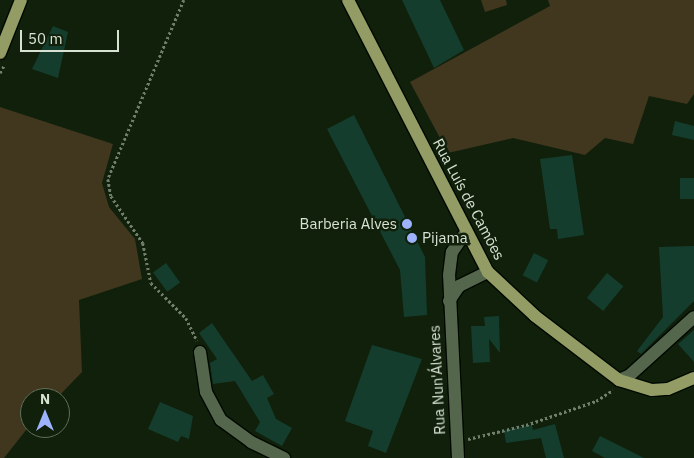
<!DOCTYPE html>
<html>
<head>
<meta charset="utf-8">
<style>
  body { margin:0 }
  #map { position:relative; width:694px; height:458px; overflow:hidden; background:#10200a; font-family:"IBM Plex Sans",sans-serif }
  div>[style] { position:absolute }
  .green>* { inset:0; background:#41361e }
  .building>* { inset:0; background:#153d2d; transform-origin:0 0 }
  .path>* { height:2.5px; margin-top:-1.25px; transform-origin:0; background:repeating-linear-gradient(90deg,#717e6c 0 2.5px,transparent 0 5px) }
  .roads { filter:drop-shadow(1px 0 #010900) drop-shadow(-1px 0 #010900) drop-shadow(0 1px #010900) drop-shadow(0 -1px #010900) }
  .street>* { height:12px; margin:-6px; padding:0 6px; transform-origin:6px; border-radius:6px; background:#54674d }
  .primary>* { height:12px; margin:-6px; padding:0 6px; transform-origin:6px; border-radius:6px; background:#929c64 }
  .dots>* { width:14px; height:14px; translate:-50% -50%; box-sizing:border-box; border:2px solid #10200a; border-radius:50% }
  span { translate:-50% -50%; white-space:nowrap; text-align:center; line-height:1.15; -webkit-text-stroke:5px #10200a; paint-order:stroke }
  .street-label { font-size:15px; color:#d7e2d3 }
  .poi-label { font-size:15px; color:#d7e2d3 }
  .right { translate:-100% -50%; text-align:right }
  .left { translate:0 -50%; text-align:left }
  .north { position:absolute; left:20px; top:388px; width:50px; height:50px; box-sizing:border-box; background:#10200a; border:1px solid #606e5a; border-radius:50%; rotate:0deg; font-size:14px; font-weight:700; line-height:20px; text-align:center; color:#d7e2d3 }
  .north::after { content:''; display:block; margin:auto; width:18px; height:22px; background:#9db4fd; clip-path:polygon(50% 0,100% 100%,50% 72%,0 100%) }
  .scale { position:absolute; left:20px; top:30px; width:99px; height:22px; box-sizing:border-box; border:2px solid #d7e2d3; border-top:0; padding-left:6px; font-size:15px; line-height:18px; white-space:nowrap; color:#d7e2d3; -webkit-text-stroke:4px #10200a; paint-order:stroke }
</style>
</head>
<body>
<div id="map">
  <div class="green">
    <i style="clip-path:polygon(481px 0,506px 0,507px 5px,485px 12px)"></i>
    <i style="clip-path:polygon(548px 0,694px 0,694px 94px,687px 104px,649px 96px,633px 144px,605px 138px,585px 155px,513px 138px,448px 153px,410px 82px,550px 6px)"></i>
    <i style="clip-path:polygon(0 107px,113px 144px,102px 183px,109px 207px,135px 239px,142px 279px,79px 300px,82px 372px,57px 398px,30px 398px,30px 425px,4px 458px,0 458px)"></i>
  </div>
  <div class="building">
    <i style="clip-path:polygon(402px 0,440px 0,464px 50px,434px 68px)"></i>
    <i style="clip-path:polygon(53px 26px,68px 32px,58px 78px,32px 69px)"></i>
    <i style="clip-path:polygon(354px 115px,425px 257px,427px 315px,404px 317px,400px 270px,327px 129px)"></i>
    <i style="clip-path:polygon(675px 121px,694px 126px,694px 140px,672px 135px)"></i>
    <i style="clip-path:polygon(572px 155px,584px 235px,558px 239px,557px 229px,550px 229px,540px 159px)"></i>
    <i style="left:694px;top:178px;width:21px;height:14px;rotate:90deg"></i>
    <i style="clip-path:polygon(694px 246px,694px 301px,641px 354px,637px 351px,663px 317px,659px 247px)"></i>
    <i style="left:534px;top:253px;width:16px;height:25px;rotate:27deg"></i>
    <i style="left:166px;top:263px;width:24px;height:16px;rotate:54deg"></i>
    <i style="left:607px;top:273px;width:21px;height:32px;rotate:39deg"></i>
    <i style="clip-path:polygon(499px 316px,500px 353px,489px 339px,490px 362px,473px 363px,471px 326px,485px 326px,484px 317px)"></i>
    <i style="clip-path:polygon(212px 323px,252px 381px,263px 375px,274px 394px,267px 398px,276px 419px,292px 428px,282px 446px,255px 431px,260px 422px,235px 381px,213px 384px,210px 363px,217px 359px,199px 333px)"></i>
    <i style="clip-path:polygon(694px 330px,694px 362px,678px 344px)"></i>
    <i style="clip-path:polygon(372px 345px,422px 359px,386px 453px,368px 446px,373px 431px,345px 421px)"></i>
    <i style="clip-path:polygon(160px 402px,193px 416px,189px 439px,181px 436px,178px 442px,148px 429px)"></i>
    <i style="clip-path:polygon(555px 424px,564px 458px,546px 458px,541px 438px,506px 443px,504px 430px,532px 425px,533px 430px)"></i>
    <i style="clip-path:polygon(600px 436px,644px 458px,605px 458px,592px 451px)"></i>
  </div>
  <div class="path">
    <i style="left:184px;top:0;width:194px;rotate:113deg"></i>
    <i style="left:108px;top:179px;width:17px;rotate:80deg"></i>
    <i style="left:111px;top:196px;width:57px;rotate:55.8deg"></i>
    <i style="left:143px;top:243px;width:41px;rotate:78.7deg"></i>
    <i style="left:151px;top:283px;width:49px;rotate:45deg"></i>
    <i style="left:186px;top:318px;width:25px;rotate:64deg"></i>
    <i style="left:0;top:73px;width:9px;rotate:-63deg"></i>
    <i style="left:468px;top:439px;width:60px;rotate:-13.6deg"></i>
    <i style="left:526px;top:425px;width:74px;rotate:-18.9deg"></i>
    <i style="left:596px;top:401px;width:20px;rotate:-33deg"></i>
  </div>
  <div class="roads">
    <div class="street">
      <i style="left:449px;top:301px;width:18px;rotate:-56deg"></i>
      <i style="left:459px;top:286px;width:32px;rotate:-26deg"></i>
      <i style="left:200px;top:352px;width:40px;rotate:81.5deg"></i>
      <i style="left:206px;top:392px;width:32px;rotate:62deg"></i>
      <i style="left:221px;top:420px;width:37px;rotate:36deg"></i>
      <i style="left:251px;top:442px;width:37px;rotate:26deg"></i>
      <i style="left:619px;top:380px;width:12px;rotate:-24deg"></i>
      <i style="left:630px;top:375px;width:86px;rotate:-42.2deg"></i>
      <i style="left:458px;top:458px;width:183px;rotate:-92.8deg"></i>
      <i style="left:449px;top:275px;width:23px;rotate:-83deg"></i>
      <i style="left:452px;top:252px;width:24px;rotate:-55deg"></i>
    </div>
    <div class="primary">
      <i style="left:348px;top:0;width:306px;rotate:62.8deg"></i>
      <i style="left:488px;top:272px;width:64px;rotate:43.1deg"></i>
      <i style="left:535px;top:316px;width:106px;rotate:37.3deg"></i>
      <i style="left:619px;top:380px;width:34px;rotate:17deg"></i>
      <i style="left:652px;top:390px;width:16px;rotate:-4deg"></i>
      <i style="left:668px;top:389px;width:28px;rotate:-23deg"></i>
      <i style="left:0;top:53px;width:57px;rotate:-68.4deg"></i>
    </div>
  </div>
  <div class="dots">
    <i style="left:407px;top:224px;background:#9db4fd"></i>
    <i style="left:412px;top:238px;background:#9db4fd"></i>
  </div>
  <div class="street-label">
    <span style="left:469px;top:199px;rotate:62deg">Rua Luís de Camões</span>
    <span style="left:437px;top:380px;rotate:-93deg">Rua Nun'Álvares</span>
  </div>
  <div class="poi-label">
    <span class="right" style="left:397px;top:224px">Barberia Alves</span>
    <span class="left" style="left:422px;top:238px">Pijama</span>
  </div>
  <div class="north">N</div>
  <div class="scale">50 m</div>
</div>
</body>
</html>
